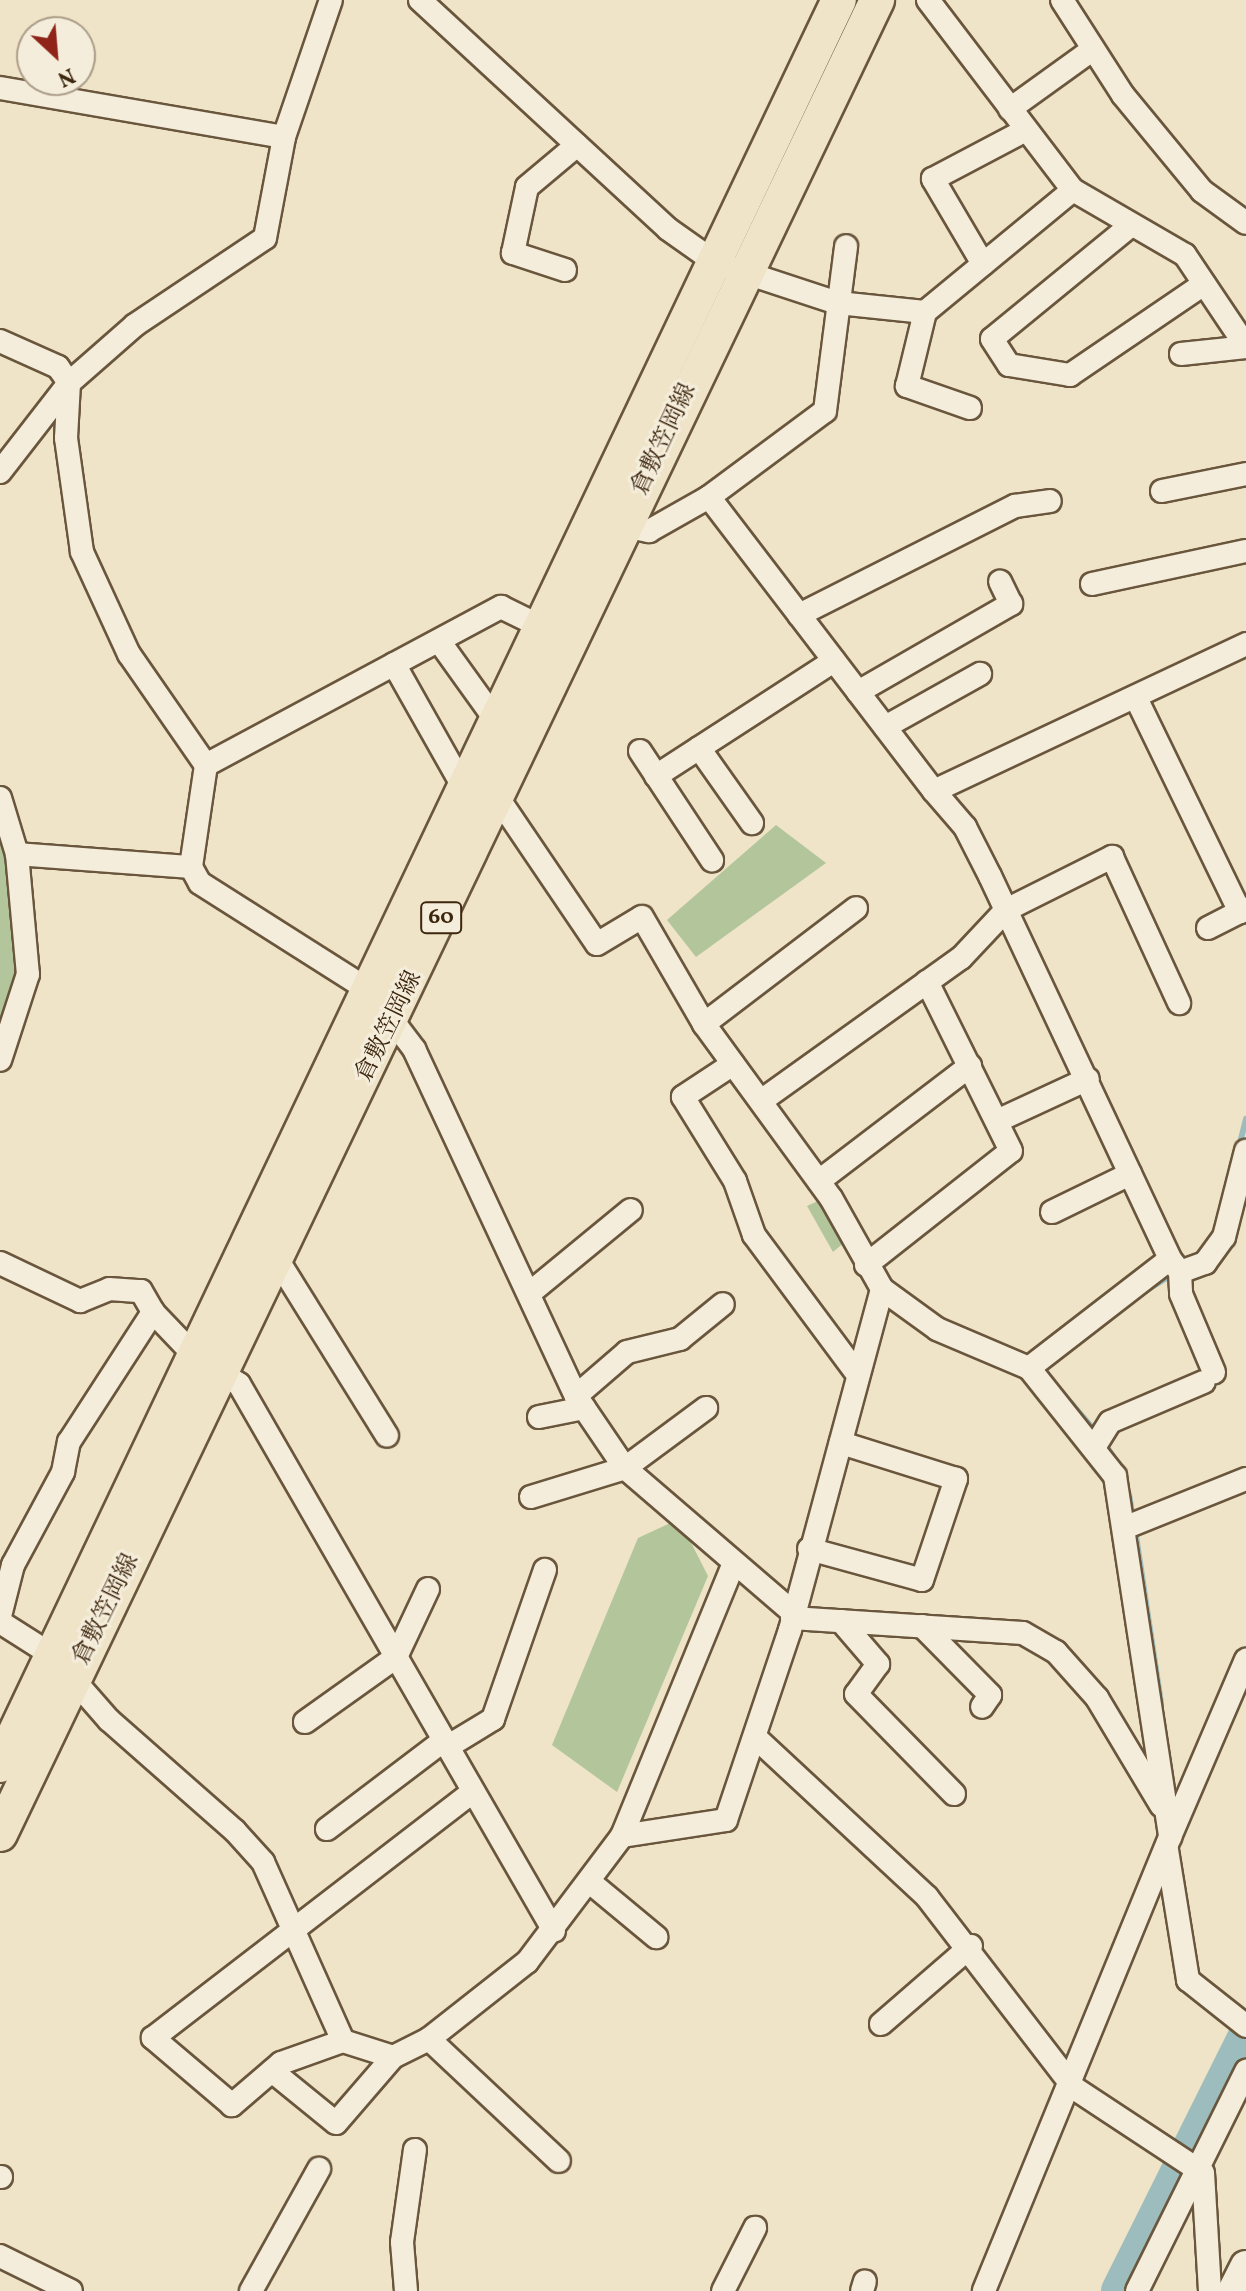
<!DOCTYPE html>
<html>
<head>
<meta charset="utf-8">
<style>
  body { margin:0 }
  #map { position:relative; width:1246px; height:2291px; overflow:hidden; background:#efe4c7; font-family:Vollkorn,"Noto Serif JP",serif }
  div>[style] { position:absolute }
  .green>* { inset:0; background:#b2c59b }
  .stream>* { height:6px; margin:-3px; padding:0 3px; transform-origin:3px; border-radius:3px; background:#9dbcbd }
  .river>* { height:38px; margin:-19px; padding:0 19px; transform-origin:19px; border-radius:19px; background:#9dbcbd }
  .roads { filter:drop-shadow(2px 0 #69563c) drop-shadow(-2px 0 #69563c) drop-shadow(0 2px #69563c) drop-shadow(0 -2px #69563c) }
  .street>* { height:22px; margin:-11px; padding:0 11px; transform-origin:11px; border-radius:11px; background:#f5eddb }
  .secondary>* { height:30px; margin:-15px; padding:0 15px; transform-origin:15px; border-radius:15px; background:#f5eddb }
  .primary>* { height:34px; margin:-17px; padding:0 17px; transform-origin:17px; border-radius:17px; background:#efe4c7 }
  span { translate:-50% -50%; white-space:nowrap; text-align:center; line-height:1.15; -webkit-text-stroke:6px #f5eddb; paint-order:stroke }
  .shield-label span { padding:2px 6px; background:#f5eddb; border:2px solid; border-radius:6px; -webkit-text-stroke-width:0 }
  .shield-label { font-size:22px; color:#3c260e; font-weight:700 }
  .street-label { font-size:24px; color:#3c260e }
  .north { position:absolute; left:16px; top:16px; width:80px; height:80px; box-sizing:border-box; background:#f5eddb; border:2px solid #ab9d89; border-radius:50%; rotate:154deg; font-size:22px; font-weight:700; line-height:32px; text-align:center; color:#3c260e }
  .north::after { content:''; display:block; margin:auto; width:28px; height:36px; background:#8f2418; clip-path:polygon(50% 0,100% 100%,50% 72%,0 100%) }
</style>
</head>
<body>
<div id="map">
  <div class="green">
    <i style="clip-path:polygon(0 824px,20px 958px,0 1025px)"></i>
    <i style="clip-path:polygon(776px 825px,826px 863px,696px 957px,667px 920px)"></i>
    <i style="clip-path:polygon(820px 1200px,846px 1241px,833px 1252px,807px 1206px)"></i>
    <i style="clip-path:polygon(679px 1519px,708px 1576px,617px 1792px,552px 1745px,638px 1538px)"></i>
  </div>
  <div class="stream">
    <i style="left:68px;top:369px;width:99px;rotate:-39.3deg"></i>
    <i style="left:1239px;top:1147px;width:29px;rotate:-76deg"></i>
    <i style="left:1147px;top:1290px;width:22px;rotate:-32deg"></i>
    <i style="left:1059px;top:1389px;width:57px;rotate:49.3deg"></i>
    <i style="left:1103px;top:1441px;width:40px;rotate:57.1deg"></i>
    <i style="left:1129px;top:1494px;width:24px;rotate:81deg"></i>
    <i style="left:1135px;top:1529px;width:177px;rotate:81.5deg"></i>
  </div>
  <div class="river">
    <i style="left:1120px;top:2291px;width:283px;rotate:-63.5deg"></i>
  </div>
  <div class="roads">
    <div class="street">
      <i style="left:420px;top:0;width:338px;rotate:42.7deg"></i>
      <i style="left:668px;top:229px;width:59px;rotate:35.3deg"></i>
      <i style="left:716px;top:263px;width:128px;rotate:18.2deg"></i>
      <i style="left:838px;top:303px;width:87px;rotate:5.9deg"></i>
      <i style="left:928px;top:0;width:239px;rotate:52.7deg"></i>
      <i style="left:1073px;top:190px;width:129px;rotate:30.1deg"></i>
      <i style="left:1185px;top:255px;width:110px;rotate:56.2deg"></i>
      <i style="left:1062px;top:0;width:113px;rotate:57.3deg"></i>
      <i style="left:1123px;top:95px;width:124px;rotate:50.5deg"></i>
      <i style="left:1202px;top:191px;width:54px;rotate:36deg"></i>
      <i style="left:0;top:88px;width:288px;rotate:9.8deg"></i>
      <i style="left:1010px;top:109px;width:97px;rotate:-35.8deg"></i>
      <i style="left:1130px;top:226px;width:178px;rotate:140.7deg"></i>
      <i style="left:992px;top:339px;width:31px;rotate:57deg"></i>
      <i style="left:1009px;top:365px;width:62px;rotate:9.3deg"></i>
      <i style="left:1070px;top:375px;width:162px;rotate:-34.2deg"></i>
      <i style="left:983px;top:264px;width:99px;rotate:-120.5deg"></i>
      <i style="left:933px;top:179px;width:105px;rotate:-27.8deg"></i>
      <i style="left:565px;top:270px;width:55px;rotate:-161.9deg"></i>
      <i style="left:513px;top:253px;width:67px;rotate:-78deg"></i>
      <i style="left:527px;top:187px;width:65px;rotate:-40deg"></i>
      <i style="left:0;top:341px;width:64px;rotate:24.1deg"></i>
      <i style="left:58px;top:367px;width:19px;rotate:55deg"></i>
      <i style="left:69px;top:383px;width:55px;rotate:93.1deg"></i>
      <i style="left:66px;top:438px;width:115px;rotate:82deg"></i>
      <i style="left:82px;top:552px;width:112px;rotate:65.3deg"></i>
      <i style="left:129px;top:654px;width:135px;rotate:55.3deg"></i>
      <i style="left:206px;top:765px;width:103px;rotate:98.4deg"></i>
      <i style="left:191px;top:867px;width:18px;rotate:61deg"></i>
      <i style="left:200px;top:883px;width:201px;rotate:32.4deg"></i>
      <i style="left:370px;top:991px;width:73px;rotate:52.8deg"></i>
      <i style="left:414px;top:1049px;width:383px;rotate:65deg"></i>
      <i style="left:576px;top:1396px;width:87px;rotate:55.8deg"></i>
      <i style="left:625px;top:1468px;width:218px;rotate:40.7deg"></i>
      <i style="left:1181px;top:354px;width:65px;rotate:-6.1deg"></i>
      <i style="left:970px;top:408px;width:67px;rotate:-160.8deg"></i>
      <i style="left:907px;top:386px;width:76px;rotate:-76.3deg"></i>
      <i style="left:925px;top:312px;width:192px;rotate:-39.5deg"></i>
      <i style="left:0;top:472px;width:113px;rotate:-52.2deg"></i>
      <i style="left:69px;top:383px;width:88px;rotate:-41.3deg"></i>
      <i style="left:135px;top:325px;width:156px;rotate:-33.8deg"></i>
      <i style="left:265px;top:238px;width:103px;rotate:-79.3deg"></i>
      <i style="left:284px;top:137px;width:145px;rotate:-71.1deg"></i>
      <i style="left:1162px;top:491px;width:86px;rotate:-11.4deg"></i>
      <i style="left:709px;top:497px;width:370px;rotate:52.6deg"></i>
      <i style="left:934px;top:791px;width:345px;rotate:-25.2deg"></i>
      <i style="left:615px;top:524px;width:35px;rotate:12deg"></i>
      <i style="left:649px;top:531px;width:69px;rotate:-29.5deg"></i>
      <i style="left:709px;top:497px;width:144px;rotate:-36.6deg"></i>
      <i style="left:825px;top:411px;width:166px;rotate:-82.7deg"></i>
      <i style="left:1092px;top:584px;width:157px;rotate:-12.1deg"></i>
      <i style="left:799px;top:615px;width:242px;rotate:-26.8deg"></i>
      <i style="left:1015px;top:506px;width:35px;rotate:-8deg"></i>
      <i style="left:439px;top:641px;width:96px;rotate:54.3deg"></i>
      <i style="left:394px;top:664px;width:142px;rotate:60.6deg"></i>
      <i style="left:858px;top:692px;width:177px;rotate:-29.9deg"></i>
      <i style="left:1011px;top:604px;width:25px;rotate:-116deg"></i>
      <i style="left:1137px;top:700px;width:236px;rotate:64.1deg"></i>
      <i style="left:1240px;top:912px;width:7px;rotate:-27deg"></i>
      <i style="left:885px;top:727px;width:109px;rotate:-29.2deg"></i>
      <i style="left:699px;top:748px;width:92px;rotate:54.8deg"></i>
      <i style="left:640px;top:751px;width:131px;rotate:56.6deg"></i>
      <i style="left:206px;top:765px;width:335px;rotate:-28.2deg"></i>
      <i style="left:501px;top:607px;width:57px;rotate:26.1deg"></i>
      <i style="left:656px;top:776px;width:212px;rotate:-32.9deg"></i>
      <i style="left:934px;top:791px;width:48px;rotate:49.3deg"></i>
      <i style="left:965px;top:827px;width:55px;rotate:63deg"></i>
      <i style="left:990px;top:876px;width:423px;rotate:64.8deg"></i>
      <i style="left:0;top:798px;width:59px;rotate:73.1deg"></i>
      <i style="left:17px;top:854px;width:121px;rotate:84.8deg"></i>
      <i style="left:28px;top:974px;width:90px;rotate:108deg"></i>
      <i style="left:498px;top:798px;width:176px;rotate:55.9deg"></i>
      <i style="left:597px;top:944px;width:52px;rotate:-31deg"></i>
      <i style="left:642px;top:917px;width:124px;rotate:59.9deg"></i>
      <i style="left:704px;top:1024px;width:215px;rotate:53.9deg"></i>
      <i style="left:831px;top:1198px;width:104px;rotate:60.7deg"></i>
      <i style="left:17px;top:854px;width:174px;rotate:4.3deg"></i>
      <i style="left:1208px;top:928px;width:36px;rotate:-27deg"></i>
      <i style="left:704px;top:1024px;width:191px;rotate:-37.3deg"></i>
      <i style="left:733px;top:1064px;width:60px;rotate:146.6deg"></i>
      <i style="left:683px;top:1097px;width:99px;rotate:58.2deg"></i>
      <i style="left:735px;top:1181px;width:57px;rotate:70.6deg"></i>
      <i style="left:754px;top:1235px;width:169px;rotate:53.4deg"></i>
      <i style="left:761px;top:1101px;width:246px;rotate:-35.6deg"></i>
      <i style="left:961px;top:958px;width:66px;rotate:-46.8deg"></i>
      <i style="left:1006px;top:910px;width:119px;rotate:-26.6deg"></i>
      <i style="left:1112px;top:857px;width:161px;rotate:65.3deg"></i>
      <i style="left:997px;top:1121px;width:100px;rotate:-24.8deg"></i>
      <i style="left:819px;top:1181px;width:190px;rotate:-37.3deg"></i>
      <i style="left:1052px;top:1212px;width:87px;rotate:-26deg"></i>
      <i style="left:277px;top:1259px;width:208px;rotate:58.1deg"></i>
      <i style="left:0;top:1263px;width:89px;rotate:25.4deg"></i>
      <i style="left:80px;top:1301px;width:31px;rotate:-22deg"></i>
      <i style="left:109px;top:1289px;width:32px;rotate:4deg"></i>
      <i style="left:141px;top:1291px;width:24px;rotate:60deg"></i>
      <i style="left:866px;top:1265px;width:184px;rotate:-38.2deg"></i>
      <i style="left:1011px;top:1151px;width:189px;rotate:-116.4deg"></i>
      <i style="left:1180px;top:1272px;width:22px;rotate:87deg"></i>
      <i style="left:1181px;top:1294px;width:85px;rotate:67.1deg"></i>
      <i style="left:531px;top:1292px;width:129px;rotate:-39.4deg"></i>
      <i style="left:1029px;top:1368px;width:178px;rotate:-37.7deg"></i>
      <i style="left:1170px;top:1259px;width:16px;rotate:52deg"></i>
      <i style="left:1180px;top:1272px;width:27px;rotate:-20deg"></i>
      <i style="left:1205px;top:1263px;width:32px;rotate:-54deg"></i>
      <i style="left:1224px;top:1237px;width:89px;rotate:-75.7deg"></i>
      <i style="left:576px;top:1396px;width:67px;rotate:-40.8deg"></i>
      <i style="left:627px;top:1352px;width:55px;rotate:-13.8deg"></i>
      <i style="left:680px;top:1339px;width:55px;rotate:-39.1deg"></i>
      <i style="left:539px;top:1417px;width:46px;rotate:-11.3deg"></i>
      <i style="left:1095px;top:1446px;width:28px;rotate:-58deg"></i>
      <i style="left:1110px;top:1422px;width:102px;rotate:-23.1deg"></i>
      <i style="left:531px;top:1497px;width:98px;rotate:-17.1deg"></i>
      <i style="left:625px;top:1468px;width:101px;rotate:-36.5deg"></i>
      <i style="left:1124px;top:1528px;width:131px;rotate:-21.9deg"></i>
      <i style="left:809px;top:1549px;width:117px;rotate:15.3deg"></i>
      <i style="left:922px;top:1580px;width:107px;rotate:-71.4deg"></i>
      <i style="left:956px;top:1479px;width:121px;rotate:-162.6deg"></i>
      <i style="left:0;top:1616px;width:53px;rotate:-75.7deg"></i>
      <i style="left:13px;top:1565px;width:106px;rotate:-61.7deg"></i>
      <i style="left:63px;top:1472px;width:31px;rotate:-79deg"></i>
      <i style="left:69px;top:1442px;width:155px;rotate:-57.1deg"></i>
      <i style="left:153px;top:1312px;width:61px;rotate:46.3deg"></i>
      <i style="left:195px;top:1356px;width:52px;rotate:32.5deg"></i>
      <i style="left:239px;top:1384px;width:631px;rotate:60.06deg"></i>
      <i style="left:792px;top:1618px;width:231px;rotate:3.7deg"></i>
      <i style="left:1023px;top:1633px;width:38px;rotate:30deg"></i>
      <i style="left:1056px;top:1652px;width:62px;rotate:48.3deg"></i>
      <i style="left:1097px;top:1698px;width:125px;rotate:59.1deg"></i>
      <i style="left:841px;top:1621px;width:57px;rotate:49.3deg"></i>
      <i style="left:878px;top:1664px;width:37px;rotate:126deg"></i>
      <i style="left:856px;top:1694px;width:140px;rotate:45.6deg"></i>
      <i style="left:0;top:1622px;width:62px;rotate:32.4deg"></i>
      <i style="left:52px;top:1655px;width:86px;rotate:48.8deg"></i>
      <i style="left:109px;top:1720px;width:168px;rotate:41.4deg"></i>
      <i style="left:235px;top:1831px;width:42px;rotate:47.9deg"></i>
      <i style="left:263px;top:1862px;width:196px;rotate:65.9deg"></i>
      <i style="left:343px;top:2041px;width:52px;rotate:17.7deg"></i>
      <i style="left:393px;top:2057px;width:40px;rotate:-26.6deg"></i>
      <i style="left:429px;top:2039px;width:125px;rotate:-38.2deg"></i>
      <i style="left:527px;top:1962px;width:158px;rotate:-53deg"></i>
      <i style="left:622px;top:1836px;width:105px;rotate:-8.7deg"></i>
      <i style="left:726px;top:1820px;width:200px;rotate:-71.4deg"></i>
      <i style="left:790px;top:1630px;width:353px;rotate:-74.9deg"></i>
      <i style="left:882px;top:1289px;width:68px;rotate:36deg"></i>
      <i style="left:937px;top:1329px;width:100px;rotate:23deg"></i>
      <i style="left:1029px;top:1368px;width:138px;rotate:51.5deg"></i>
      <i style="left:1115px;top:1476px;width:365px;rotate:81.3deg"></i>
      <i style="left:1170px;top:1837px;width:491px;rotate:112.3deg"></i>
      <i style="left:922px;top:1626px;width:97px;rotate:45.4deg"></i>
      <i style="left:990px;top:1695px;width:14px;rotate:124deg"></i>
      <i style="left:305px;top:1722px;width:112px;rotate:-35.5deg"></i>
      <i style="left:396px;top:1657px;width:75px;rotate:-64.8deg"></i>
      <i style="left:755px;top:1737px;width:235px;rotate:42.9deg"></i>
      <i style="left:927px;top:1897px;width:241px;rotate:52.4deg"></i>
      <i style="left:1074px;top:2088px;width:154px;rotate:33.4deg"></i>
      <i style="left:1203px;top:2173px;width:118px;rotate:86.6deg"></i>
      <i style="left:447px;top:1747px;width:54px;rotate:-31.3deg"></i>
      <i style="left:493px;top:1719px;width:158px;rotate:-70.8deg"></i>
      <i style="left:327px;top:1829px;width:146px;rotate:-37.2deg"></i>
      <i style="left:622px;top:1836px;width:292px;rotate:-67.7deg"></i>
      <i style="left:1170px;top:1837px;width:193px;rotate:-66.8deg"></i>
      <i style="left:1167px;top:1850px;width:132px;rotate:80.8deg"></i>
      <i style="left:1188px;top:1980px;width:74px;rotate:38.4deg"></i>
      <i style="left:591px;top:1883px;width:85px;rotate:39.7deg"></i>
      <i style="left:881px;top:2024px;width:119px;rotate:-40.9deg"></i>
      <i style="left:429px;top:2039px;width:178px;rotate:43.2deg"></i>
      <i style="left:343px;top:2041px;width:66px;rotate:160.5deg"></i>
      <i style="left:281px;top:2063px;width:65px;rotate:139.4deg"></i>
      <i style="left:232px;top:2105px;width:104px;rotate:-139.7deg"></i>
      <i style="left:153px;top:2038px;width:403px;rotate:-37.6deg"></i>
      <i style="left:272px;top:2071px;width:82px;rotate:39.1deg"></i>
      <i style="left:336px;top:2123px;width:87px;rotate:-49.2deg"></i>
      <i style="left:0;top:2177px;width:1px"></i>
      <i style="left:0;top:2256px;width:79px;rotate:26.2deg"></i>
      <i style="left:251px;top:2291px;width:140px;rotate:-60.9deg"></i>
      <i style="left:406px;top:2291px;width:49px;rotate:-94.7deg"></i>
      <i style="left:402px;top:2242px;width:93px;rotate:-82deg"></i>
      <i style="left:723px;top:2291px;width:71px;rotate:-63.1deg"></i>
      <i style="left:862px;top:2291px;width:10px;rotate:-73deg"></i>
      <i style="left:1137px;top:2291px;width:246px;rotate:-63.6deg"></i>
    </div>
    <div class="secondary">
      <i style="left:1233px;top:2291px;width:28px;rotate:-63deg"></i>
    </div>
    <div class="primary">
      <i style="left:0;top:1765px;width:1954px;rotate:-64.58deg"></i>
      <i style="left:0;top:1834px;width:2033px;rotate:-64.44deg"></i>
    </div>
  </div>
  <div class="shield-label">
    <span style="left:441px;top:918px">60</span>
  </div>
  <div class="street-label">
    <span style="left:665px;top:440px;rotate:-65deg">倉敷笠岡線</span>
    <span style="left:390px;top:1027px;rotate:-64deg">倉敷笠岡線</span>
    <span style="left:107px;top:1610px;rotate:-64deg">倉敷笠岡線</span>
  </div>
  <div class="north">N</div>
</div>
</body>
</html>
